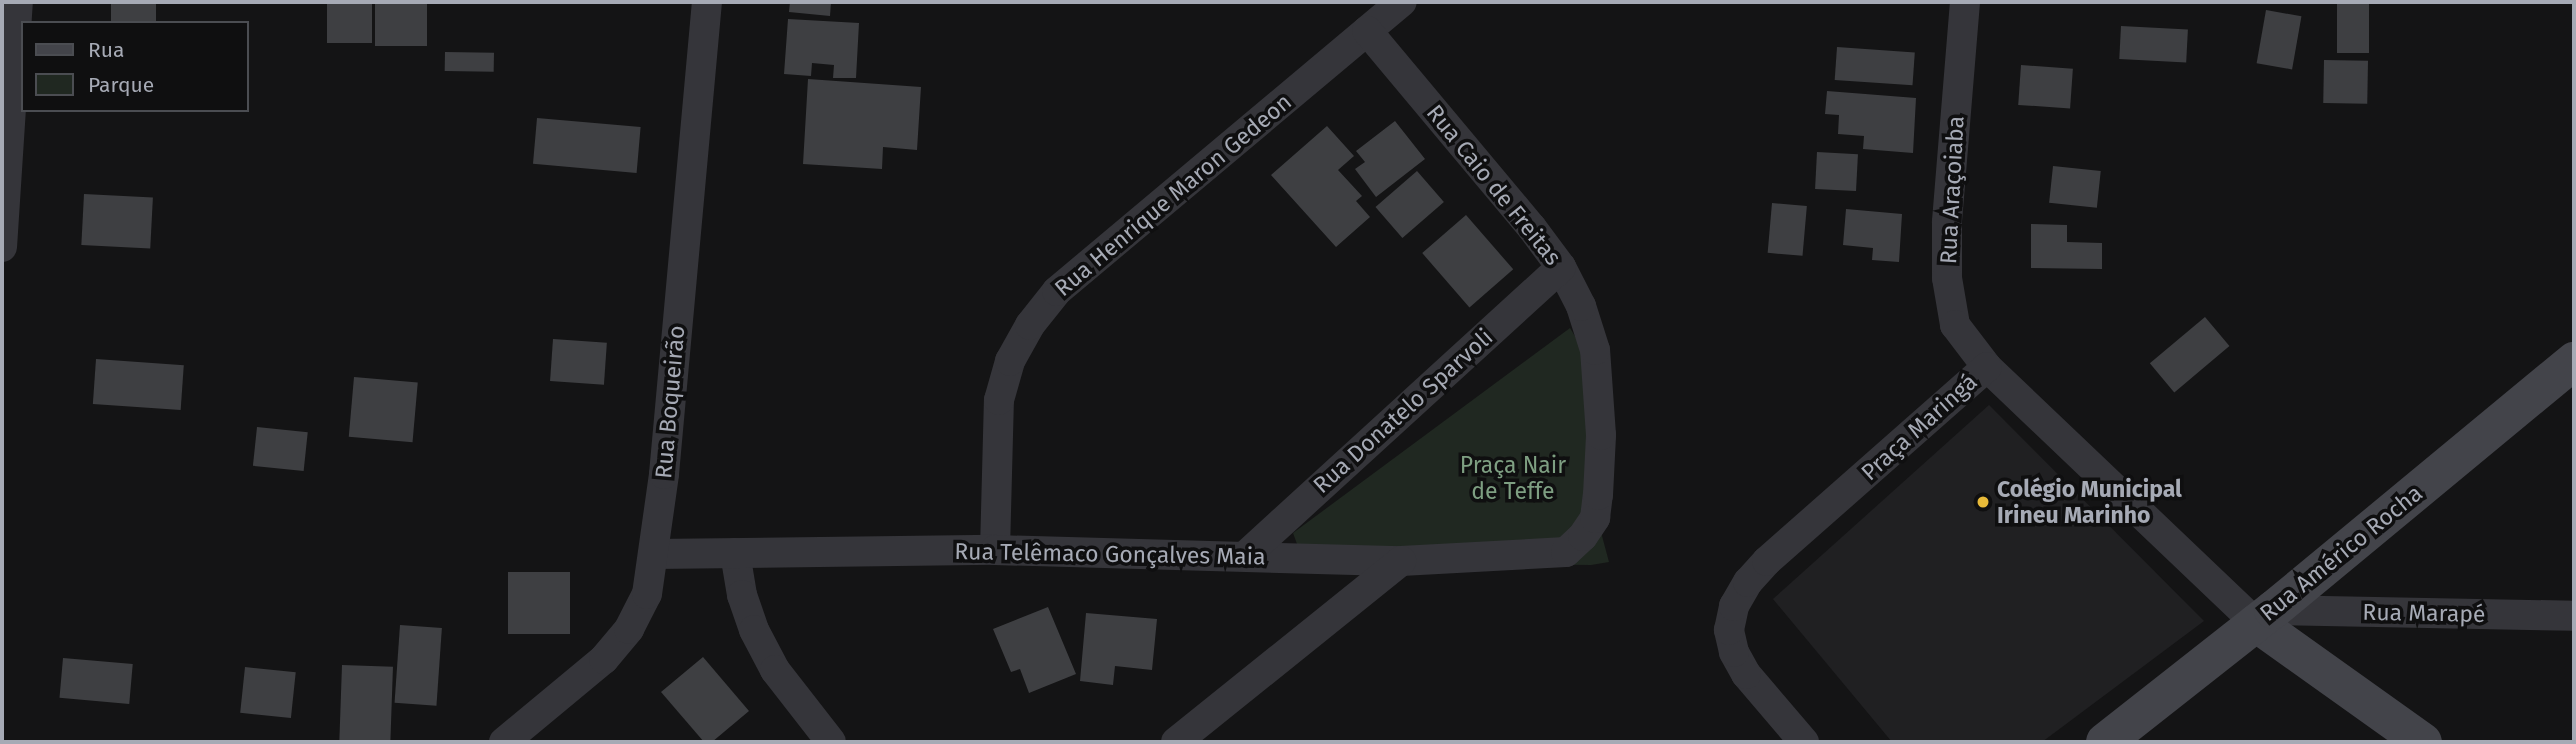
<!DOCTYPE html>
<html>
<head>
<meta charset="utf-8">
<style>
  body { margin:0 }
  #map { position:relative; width:2576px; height:744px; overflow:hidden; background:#141415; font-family:"Fira Sans",sans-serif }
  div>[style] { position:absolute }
  .built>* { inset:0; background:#202022 }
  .green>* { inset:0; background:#202821 }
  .building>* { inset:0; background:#3e3f42; transform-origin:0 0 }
  .street>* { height:30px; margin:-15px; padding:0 15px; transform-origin:15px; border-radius:15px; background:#35353a }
  .secondary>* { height:38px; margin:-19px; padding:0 19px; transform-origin:19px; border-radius:19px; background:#43444a }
  .dots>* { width:19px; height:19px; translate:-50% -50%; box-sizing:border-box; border:4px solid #0f0f10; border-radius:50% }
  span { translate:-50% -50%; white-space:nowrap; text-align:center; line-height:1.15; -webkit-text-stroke:7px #0f0f10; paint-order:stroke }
  .street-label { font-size:23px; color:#a6aab5 }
  .park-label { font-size:23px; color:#7e9f82 }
  .poi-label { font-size:23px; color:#a6aab5; font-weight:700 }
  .left { translate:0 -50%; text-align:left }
  .frame { position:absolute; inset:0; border:4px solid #a6aab5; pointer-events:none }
  .legend { position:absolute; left:21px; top:21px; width:228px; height:91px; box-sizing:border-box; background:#0f0f10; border:2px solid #4b4d52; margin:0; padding:9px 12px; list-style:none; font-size:21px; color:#a6aab5 }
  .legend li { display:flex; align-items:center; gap:14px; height:35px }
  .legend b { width:35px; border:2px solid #4b4d52 }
</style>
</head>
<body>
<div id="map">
  <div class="built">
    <i style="clip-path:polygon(1989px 405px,2204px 621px,2042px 742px,1892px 742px,1773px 599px)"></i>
  </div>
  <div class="green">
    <i style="clip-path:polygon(1570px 328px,1593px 366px,1598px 521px,1609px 562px,1591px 565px,1405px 563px,1301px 555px,1293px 533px)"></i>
  </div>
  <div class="building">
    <i style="left:111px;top:2px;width:45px;height:19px"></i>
    <i style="left:327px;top:2px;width:45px;height:41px"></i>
    <i style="left:375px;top:2px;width:52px;height:44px"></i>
    <i style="clip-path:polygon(790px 2px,831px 2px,830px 16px,789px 12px)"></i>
    <i style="left:2337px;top:2px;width:32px;height:51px"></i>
    <i style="left:2266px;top:10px;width:36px;height:54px;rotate:10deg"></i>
    <i style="clip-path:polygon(788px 19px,859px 23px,856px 78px,833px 78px,834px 65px,812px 63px,811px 76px,784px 74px)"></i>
    <i style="left:2121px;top:26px;width:67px;height:33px;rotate:3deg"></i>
    <i style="left:1837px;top:47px;width:78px;height:33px;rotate:4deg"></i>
    <i style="left:445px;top:52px;width:49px;height:19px;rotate:1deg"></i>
    <i style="left:2324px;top:60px;width:44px;height:43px;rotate:1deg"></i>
    <i style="left:2021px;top:65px;width:52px;height:40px;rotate:4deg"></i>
    <i style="clip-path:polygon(808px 79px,921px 87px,917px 150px,883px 147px,882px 169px,803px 164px)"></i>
    <i style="clip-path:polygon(1827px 91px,1916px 98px,1913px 153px,1863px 149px,1864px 136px,1838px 134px,1839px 115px,1825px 114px)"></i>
    <i style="left:537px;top:118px;width:104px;height:46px;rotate:5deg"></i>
    <i style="clip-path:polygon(1395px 121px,1425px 159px,1376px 197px,1355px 169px,1365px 162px,1356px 151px)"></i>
    <i style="clip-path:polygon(1327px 126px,1354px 156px,1338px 170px,1362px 196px,1356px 201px,1370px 217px,1336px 247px,1271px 175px)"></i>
    <i style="left:1817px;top:152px;width:41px;height:37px;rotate:3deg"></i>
    <i style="left:2053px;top:166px;width:48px;height:37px;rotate:6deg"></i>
    <i style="left:1417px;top:171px;width:41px;height:55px;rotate:49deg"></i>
    <i style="left:84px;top:194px;width:69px;height:51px;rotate:3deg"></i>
    <i style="left:1772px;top:203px;width:35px;height:50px;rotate:5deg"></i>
    <i style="clip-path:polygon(1846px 209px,1902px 214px,1899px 262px,1872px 260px,1873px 248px,1843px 245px)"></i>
    <i style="left:1466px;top:215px;width:72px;height:58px;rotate:49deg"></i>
    <i style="clip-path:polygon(2031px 224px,2067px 225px,2067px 242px,2102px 243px,2102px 269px,2031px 268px)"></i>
    <i style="left:2205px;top:317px;width:38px;height:72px;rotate:50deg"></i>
    <i style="left:553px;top:339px;width:54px;height:42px;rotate:4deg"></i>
    <i style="left:96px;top:359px;width:88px;height:45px;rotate:4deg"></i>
    <i style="left:354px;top:377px;width:64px;height:60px;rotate:5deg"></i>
    <i style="left:257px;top:427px;width:51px;height:39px;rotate:6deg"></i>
    <i style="left:508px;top:572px;width:62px;height:62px"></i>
    <i style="clip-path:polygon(1048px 607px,1076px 674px,1029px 693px,1020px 669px,1011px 672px,993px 629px)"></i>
    <i style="clip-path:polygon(1086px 613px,1157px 619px,1152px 670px,1115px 666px,1113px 685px,1080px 681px)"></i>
    <i style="left:400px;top:625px;width:42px;height:78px;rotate:4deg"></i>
    <i style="clip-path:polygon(703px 657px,749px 711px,712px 742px,704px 742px,661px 692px)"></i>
    <i style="left:63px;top:658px;width:70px;height:40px;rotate:5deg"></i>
    <i style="left:342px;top:665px;width:51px;height:77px;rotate:2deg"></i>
    <i style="left:245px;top:667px;width:51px;height:46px;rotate:6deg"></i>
  </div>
  <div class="street">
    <i style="left:1965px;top:2px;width:221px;rotate:94.7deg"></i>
    <i style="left:1947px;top:222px;width:56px;rotate:90deg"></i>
    <i style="left:1947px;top:278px;width:48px;rotate:80.3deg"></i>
    <i style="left:1955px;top:325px;width:53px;rotate:52.7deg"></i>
    <i style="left:1987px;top:367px;width:371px;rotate:43.6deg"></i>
    <i style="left:2px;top:247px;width:246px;rotate:-86.3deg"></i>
    <i style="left:995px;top:550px;width:150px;rotate:-88.5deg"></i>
    <i style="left:999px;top:400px;width:41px;rotate:-74.2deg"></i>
    <i style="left:1010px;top:361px;width:41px;rotate:-60.9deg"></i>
    <i style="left:1030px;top:325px;width:43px;rotate:-51.5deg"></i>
    <i style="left:1057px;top:291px;width:450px;rotate:-40deg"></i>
    <i style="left:735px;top:553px;width:43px;rotate:80.5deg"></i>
    <i style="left:742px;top:595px;width:37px;rotate:71deg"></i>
    <i style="left:754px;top:630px;width:45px;rotate:62.3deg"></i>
    <i style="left:775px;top:670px;width:91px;rotate:52.1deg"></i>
    <i style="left:654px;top:554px;width:341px;rotate:-0.7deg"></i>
    <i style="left:995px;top:550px;width:406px;rotate:1.6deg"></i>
    <i style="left:1401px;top:561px;width:165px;rotate:-3.1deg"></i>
    <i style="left:1566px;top:552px;width:23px;rotate:-43deg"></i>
    <i style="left:1583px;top:536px;width:22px;rotate:-56deg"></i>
    <i style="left:1595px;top:518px;width:23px;rotate:-83deg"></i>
    <i style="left:1598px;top:495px;width:60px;rotate:-87.1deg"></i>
    <i style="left:1601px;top:435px;width:85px;rotate:-94deg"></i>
    <i style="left:1595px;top:350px;width:46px;rotate:-107.7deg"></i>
    <i style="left:1581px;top:306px;width:44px;rotate:-117.1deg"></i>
    <i style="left:1561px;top:267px;width:49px;rotate:-126.6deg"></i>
    <i style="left:1532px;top:228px;width:257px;rotate:-129.9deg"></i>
    <i style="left:1245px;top:556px;width:428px;rotate:-42.4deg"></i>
    <i style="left:2273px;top:610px;width:301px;rotate:1.1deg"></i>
    <i style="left:504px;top:742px;width:130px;rotate:-39.7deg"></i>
    <i style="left:604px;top:659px;width:39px;rotate:-50deg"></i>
    <i style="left:629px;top:629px;width:39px;rotate:-63deg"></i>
    <i style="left:647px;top:594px;width:121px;rotate:-81.9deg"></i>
    <i style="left:664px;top:474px;width:474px;rotate:-84.8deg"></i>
    <i style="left:1176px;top:742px;width:289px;rotate:-38.8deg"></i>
    <i style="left:1804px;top:742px;width:89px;rotate:-130.5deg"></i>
    <i style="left:1746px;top:674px;width:25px;rotate:-119deg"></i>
    <i style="left:1734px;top:652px;width:23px;rotate:-103deg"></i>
    <i style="left:1729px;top:630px;width:25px;rotate:-78deg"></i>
    <i style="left:1734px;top:606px;width:28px;rotate:-60deg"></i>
    <i style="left:1748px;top:582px;width:28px;rotate:-48deg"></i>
    <i style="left:1767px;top:561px;width:293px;rotate:-41.4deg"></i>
  </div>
  <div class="secondary">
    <i style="left:2256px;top:623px;width:205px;rotate:35.5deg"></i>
    <i style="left:2105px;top:742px;width:214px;rotate:-38.2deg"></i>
    <i style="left:2273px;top:610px;width:391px;rotate:-39.6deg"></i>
  </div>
  <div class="dots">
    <i style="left:1983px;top:502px;background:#e8ba39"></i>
  </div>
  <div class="street-label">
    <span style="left:1494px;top:185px;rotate:51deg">Rua Caio de Freitas</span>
    <span style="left:1952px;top:190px;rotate:-87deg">Rua Araçoiaba</span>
    <span style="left:1173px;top:195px;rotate:-40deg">Rua Henrique Maron Gedeon</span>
    <span style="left:670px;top:402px;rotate:-85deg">Rua Boqueirão</span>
    <span style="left:1403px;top:411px;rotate:-42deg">Rua Donatelo Sparvoli</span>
    <span style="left:1919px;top:427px;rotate:-42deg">Praça Maringá</span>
    <span style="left:2341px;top:553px;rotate:-39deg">Rua Américo Rocha</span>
    <span style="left:1110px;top:554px;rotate:1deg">Rua Telêmaco Gonçalves Maia</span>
    <span style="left:2424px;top:613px;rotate:1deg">Rua Marapé</span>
  </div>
  <div class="park-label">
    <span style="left:1513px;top:478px">Praça Nair<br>de Teffe</span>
  </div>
  <div class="poi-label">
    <span class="left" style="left:1997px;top:502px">Colégio Municipal<br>Irineu Marinho</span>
  </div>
  <div class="frame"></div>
  <ul class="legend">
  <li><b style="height:9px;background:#43444a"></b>Rua</li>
  <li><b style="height:19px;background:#202821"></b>Parque</li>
  </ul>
</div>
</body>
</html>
